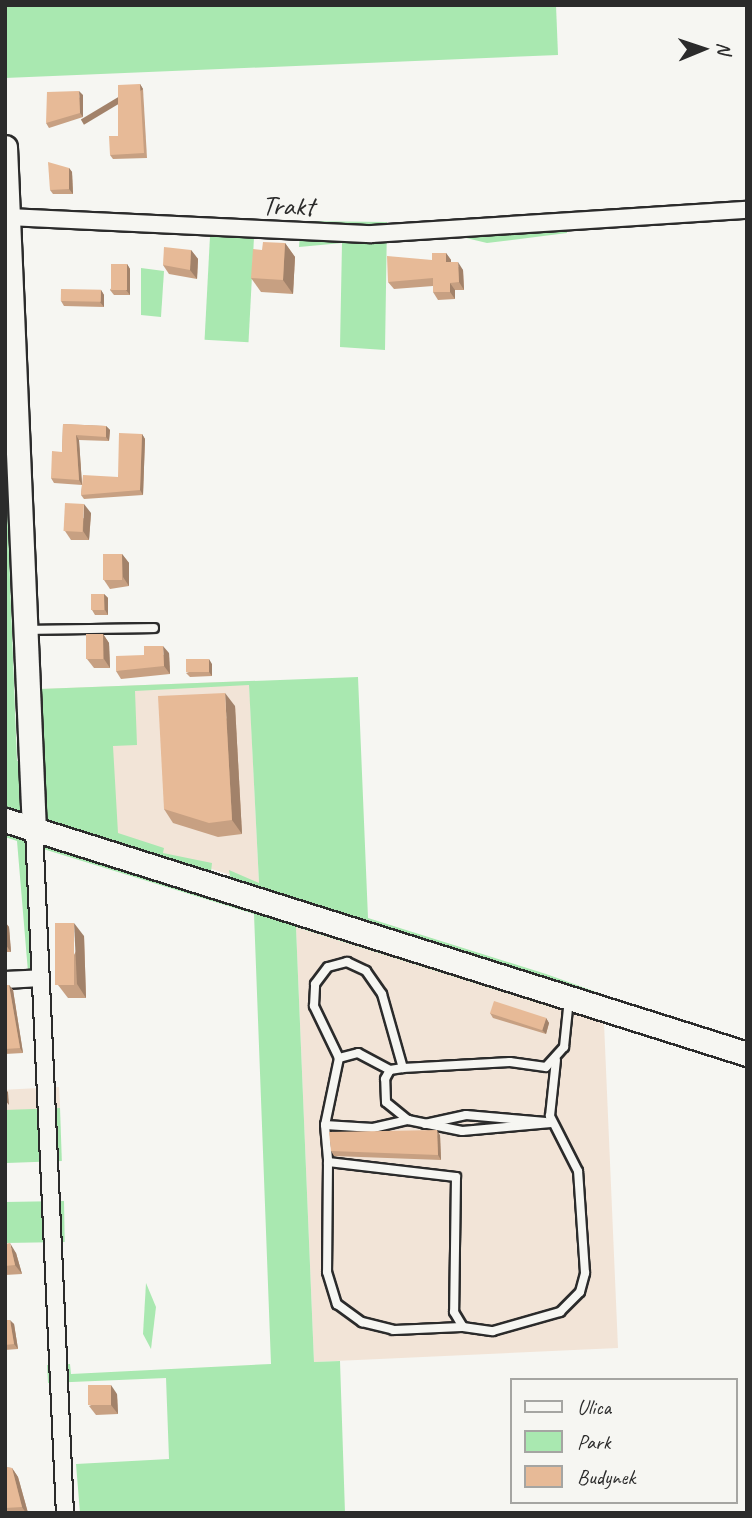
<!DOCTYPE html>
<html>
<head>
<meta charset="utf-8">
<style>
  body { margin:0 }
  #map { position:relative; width:752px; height:1518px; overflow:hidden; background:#f6f6f2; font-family:Caveat,sans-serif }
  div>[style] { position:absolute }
  .built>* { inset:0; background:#f2e4d7; transform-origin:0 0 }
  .green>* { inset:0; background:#a9e8b0; transform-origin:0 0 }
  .roads { filter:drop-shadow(2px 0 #2b2b2b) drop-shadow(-2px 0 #2b2b2b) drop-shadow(0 2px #2b2b2b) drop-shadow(0 -2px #2b2b2b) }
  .lane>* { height:8px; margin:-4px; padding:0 4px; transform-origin:4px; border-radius:4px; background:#f6f6f2 }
  .street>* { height:16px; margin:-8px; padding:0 8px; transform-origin:8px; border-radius:8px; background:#f6f6f2 }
  .secondary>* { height:23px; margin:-11.5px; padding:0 11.5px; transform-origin:11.5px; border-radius:11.5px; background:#f6f6f2 }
  .wall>* { inset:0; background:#c7a082 }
  .shaded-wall>* { inset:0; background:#a2826a; transform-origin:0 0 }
  .building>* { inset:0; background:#e7ba97; transform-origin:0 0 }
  span { translate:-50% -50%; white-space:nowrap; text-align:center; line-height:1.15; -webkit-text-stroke:6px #f6f6f2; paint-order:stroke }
  .street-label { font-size:28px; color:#2b2b2b }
  .frame { position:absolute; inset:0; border:7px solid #2b2b2b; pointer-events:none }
  .legend { position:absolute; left:510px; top:1378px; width:228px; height:126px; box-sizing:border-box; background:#f6f6f2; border:2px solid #a5a5a2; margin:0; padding:9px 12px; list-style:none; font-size:21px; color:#2b2b2b }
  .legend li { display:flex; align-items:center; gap:14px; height:35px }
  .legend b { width:35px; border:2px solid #a5a5a2 }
  .north { position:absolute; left:668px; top:14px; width:70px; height:70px; -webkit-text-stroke:5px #f6f6f2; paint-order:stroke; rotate:88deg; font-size:19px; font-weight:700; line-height:28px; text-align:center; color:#2b2b2b }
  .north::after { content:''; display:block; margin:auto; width:24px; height:32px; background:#2b2b2b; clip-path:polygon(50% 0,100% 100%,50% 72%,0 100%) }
</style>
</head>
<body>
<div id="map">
  <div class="built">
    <i style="clip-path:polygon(249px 681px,259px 884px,44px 816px,40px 689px)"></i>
    <i style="clip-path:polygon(296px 927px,604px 1023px,618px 1348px,314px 1362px)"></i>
    <i style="left:59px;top:1087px;width:21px;height:54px;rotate:87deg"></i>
  </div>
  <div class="green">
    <i style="clip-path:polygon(5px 5px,556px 5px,558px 55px,5px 78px)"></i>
    <i style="clip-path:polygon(565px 214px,567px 233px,487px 243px,466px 238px,466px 219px)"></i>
    <i style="left:211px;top:217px;width:44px;height:123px;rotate:3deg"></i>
    <i style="clip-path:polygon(301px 221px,387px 222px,385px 350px,340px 347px,342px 243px,299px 247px)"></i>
    <i style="clip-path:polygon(141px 268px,164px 271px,161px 317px,141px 315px)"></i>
    <i style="clip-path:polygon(5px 451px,17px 761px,24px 762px,24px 807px,17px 816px,5px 814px)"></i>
    <i style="clip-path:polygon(35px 673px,40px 689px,358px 677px,368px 918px,546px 974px,602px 994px,603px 1002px,231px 882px,229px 870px,259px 883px,249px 685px,135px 691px,137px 745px,113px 746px,118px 833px,164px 848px,163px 853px,212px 863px,211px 872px,41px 822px)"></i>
    <i style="clip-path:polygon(5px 827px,25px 838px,28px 846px,34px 968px,28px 972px,17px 841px,5px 837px)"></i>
    <i style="clip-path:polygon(48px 841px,558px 1004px,557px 1009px,296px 927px,314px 1362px,340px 1361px,345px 1513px,80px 1513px,76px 1464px,169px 1459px,166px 1378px,48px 1383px,47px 1365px,70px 1364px,71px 1374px,271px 1364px,254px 914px,40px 848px)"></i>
    <i style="left:60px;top:1108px;width:53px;height:55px;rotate:88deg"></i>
    <i style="left:64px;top:1201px;width:41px;height:59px;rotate:89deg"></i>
    <i style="clip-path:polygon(146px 1283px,156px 1307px,151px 1349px,143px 1334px)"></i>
  </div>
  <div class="roads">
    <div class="lane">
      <i style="left:27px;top:630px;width:127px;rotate:-0.9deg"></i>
      <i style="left:339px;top:1058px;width:58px;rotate:-115.7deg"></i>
      <i style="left:314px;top:1006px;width:22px;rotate:-87deg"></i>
      <i style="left:315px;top:984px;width:21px;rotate:-53deg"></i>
      <i style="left:328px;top:967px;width:20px;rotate:-15deg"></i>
      <i style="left:347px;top:962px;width:21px;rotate:25deg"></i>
      <i style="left:366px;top:971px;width:28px;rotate:55deg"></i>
      <i style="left:382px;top:994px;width:77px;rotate:74.2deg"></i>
      <i style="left:390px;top:1070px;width:36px;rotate:-152deg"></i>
      <i style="left:358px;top:1053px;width:20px;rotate:165deg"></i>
      <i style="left:339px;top:1058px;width:68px;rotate:101.8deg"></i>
      <i style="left:325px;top:1125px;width:37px;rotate:85deg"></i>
      <i style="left:328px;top:1162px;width:129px;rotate:6.7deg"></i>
      <i style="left:456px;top:1177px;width:135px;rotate:90.8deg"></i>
      <i style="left:454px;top:1312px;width:17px;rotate:59deg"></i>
      <i style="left:463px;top:1327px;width:30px;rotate:8deg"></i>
      <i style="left:493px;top:1331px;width:70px;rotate:-15.8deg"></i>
      <i style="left:560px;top:1312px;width:28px;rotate:-45deg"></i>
      <i style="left:580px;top:1292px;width:20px;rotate:-75deg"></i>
      <i style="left:585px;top:1273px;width:102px;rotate:-93.9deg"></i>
      <i style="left:578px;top:1171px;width:62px;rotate:-117deg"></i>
      <i style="left:550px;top:1116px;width:56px;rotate:-83.9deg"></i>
      <i style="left:551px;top:1123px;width:89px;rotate:174.9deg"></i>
      <i style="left:462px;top:1131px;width:55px;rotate:-168.5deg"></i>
      <i style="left:408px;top:1120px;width:28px;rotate:-141deg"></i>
      <i style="left:386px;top:1102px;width:23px;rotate:-92deg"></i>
      <i style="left:385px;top:1079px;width:10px;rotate:-61deg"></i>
      <i style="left:390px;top:1070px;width:13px;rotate:-9deg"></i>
      <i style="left:403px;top:1068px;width:107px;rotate:-3.2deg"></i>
      <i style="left:510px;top:1062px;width:36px;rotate:8deg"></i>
      <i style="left:546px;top:1067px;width:27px;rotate:-48deg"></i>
      <i style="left:564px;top:1047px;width:48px;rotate:-84.1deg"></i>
      <i style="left:425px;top:1124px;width:42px;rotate:-12.4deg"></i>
      <i style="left:466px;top:1115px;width:80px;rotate:5deg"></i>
      <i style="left:325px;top:1125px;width:48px;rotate:3.6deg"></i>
      <i style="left:373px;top:1128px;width:36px;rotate:-13deg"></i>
      <i style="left:328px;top:1162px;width:110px;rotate:90.5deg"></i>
      <i style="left:327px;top:1272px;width:34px;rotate:73deg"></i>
      <i style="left:337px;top:1304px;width:31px;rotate:36deg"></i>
      <i style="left:362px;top:1322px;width:32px;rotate:14deg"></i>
      <i style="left:393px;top:1330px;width:70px;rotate:-2.5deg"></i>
    </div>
    <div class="street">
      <i style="left:8px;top:217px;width:364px;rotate:2.7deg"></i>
      <i style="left:372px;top:234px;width:376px;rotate:-3.7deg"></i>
      <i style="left:34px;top:829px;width:685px;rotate:87.41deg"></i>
      <i style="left:5px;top:980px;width:36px;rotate:-3deg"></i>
    </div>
    <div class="secondary">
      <i style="left:5px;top:147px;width:683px;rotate:87.57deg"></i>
      <i style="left:5px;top:820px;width:778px;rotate:17.5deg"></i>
    </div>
  </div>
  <div class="wall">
    <i style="clip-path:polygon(140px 84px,143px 89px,147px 158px,113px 159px,110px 155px)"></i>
    <i style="clip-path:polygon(83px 95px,83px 117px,49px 128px,46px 123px)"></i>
    <i style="clip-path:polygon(69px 168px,72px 172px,73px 194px,53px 194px,50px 190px)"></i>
    <i style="clip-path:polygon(285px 243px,295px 257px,293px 294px,261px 292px,251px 278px,262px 250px)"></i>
    <i style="clip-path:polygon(191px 250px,198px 259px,197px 279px,169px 274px,163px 265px)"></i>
    <i style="clip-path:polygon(446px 253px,451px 260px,451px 262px,463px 270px,464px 290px,455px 290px,455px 299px,438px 300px,433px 292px,433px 286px,394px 289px,388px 282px)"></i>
    <i style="clip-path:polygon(127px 264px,130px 269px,130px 295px,114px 295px,110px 290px)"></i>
    <i style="clip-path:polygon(101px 290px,104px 295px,104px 307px,64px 306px,61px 301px)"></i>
    <i style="clip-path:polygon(63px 424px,106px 426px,110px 430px,109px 441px,79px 440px,82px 484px,118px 477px,142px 434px,145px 439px,143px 495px,84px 499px,81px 495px,82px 485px,54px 483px,51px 478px,62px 452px)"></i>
    <i style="clip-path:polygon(91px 513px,89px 540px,71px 540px,65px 531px)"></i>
    <i style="clip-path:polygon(122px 554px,129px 563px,129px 586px,110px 589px,104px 580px)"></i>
    <i style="clip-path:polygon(104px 594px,108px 598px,108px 615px,95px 615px,92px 610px)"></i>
    <i style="clip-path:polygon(103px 634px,109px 643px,110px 668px,94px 668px,87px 659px)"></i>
    <i style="clip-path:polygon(169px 653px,170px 674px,121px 679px,116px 671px)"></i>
    <i style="clip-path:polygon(212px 664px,212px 676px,190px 677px,186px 673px)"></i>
    <i style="clip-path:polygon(235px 706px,242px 834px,218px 837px,173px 823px,164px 809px)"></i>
    <i style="clip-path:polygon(5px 922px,9px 927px,11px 952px,5px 952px)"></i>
    <i style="clip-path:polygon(84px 936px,86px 998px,68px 998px,58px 985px)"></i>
    <i style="clip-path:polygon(5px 985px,9px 985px,13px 990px,23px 1053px,5px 1054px)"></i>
    <i style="clip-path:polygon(490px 1013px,546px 1018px,549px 1023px,546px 1034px,493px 1018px)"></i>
    <i style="clip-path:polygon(440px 1135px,441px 1160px,334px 1156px,331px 1151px)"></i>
    <i style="clip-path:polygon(5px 1244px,16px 1253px,22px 1274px,5px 1275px)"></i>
    <i style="clip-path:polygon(5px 1320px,14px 1324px,18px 1349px,5px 1350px)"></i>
    <i style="clip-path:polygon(117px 1394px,118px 1414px,96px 1415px,89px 1406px)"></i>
    <i style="clip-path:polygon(5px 1467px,12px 1468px,18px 1477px,28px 1513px,5px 1513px)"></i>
  </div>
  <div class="shaded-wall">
    <i style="left:140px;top:84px;width:6px;height:69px;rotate:59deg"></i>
    <i style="clip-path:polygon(79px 91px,83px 95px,83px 117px,80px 113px)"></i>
    <i style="clip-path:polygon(69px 168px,72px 172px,73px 194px,69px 189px)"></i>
    <i style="clip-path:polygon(285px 243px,295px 257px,293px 294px,283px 280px)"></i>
    <i style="clip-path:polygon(191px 250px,198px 259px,197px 279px,190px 270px)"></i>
    <i style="clip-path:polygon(446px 253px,451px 260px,451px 270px,446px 262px)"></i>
    <i style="clip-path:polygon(458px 262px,463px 270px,464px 290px,459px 282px)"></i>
    <i style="clip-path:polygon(127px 264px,130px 269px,130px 295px,126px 290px)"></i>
    <i style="clip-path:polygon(450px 283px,455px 290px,455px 299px,450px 292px)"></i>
    <i style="clip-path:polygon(101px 290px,104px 295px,104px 307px,100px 302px)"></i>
    <i style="clip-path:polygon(106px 426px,110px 430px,109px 441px,106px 437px)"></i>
    <i style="clip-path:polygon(142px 434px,145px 439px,143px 495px,140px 490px)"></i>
    <i style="clip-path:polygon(76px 435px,79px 440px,82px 485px,79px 480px)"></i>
    <i style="clip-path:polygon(84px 504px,91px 513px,89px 540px,83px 531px)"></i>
    <i style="clip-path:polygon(122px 554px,129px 563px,129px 586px,123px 577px)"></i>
    <i style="clip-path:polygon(104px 594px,108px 598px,108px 615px,105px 610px)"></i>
    <i style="clip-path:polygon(103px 634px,109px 643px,110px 668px,104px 659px)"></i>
    <i style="clip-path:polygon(163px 646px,169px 653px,170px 674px,164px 666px)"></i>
    <i style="clip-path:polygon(209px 659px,212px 664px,212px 676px,209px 672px)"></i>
    <i style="clip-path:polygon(225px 693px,235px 706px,242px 834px,232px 820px)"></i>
    <i style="clip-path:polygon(5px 922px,9px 927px,11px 952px,5px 944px)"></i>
    <i style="clip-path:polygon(74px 923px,84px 936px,86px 998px,77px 984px)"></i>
    <i style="clip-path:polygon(9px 985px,13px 990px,23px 1053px,20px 1048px)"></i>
    <i style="clip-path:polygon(546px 1018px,549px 1023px,546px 1034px,542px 1030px)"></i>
    <i style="clip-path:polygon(5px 1089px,8px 1092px,9px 1105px,5px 1100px)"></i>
    <i style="clip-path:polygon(437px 1130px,440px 1135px,441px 1160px,438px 1155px)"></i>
    <i style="clip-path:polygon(10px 1243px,16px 1253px,22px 1274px,15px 1265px)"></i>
    <i style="clip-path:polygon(10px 1320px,14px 1324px,18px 1349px,14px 1344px)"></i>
    <i style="clip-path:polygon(111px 1385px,117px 1394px,118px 1414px,111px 1405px)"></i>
    <i style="clip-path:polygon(12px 1468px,18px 1477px,28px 1513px,26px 1513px,22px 1507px)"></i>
  </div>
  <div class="building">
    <i style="clip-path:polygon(140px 84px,144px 153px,110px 155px,109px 136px,118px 136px,118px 85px)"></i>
    <i style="clip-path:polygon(79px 91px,80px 113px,46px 123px,47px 92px)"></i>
    <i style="clip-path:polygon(48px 162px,69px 168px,69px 189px,50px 190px)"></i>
    <i style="clip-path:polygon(263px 242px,285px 243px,283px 280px,251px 278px,253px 249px,262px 250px)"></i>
    <i style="clip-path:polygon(164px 247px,191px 250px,190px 270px,163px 265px)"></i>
    <i style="clip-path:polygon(432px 253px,446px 253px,446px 262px,458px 262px,459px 282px,450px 283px,450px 292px,433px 292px,433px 278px,388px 282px,387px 256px,432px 260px)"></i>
    <i style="left:111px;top:264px;width:16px;height:26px"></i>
    <i style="left:61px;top:289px;width:40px;height:12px;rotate:1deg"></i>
    <i style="clip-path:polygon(63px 424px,106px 426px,106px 437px,76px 435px,79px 480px,51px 478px,52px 451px,62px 452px)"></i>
    <i style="clip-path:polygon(119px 433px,142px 434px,140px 490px,81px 495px,83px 475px,118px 477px)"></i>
    <i style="left:65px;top:503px;width:19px;height:28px;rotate:3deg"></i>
    <i style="left:103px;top:554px;width:19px;height:26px"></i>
    <i style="left:91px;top:594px;width:13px;height:16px"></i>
    <i style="left:86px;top:634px;width:17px;height:25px"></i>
    <i style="clip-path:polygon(144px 646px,163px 646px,164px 666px,116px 671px,116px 656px,144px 655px)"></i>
    <i style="left:209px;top:659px;width:13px;height:23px;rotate:90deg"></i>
    <i style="clip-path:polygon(225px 693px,232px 820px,209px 823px,164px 809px,158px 696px)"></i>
    <i style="left:55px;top:923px;width:19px;height:62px"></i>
    <i style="clip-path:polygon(5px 985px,9px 985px,20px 1048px,5px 1049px)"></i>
    <i style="left:494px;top:1001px;width:55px;height:13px;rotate:18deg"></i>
    <i style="clip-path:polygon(437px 1130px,438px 1155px,331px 1151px,329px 1132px)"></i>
    <i style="clip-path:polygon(10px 1243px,15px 1265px,5px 1266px,5px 1244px)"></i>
    <i style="clip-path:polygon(5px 1320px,10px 1320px,14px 1344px,5px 1345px)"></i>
    <i style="left:111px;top:1385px;width:20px;height:23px;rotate:90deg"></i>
    <i style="clip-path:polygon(5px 1467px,12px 1468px,22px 1507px,5px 1508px)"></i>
  </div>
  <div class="street-label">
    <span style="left:288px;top:206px;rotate:1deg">Trakt</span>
  </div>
  <div class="frame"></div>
  <ul class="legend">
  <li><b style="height:9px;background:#f6f6f2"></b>Ulica</li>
  <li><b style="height:19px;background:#a9e8b0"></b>Park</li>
  <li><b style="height:19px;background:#e7ba97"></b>Budynek</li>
  </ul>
  <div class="north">N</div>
</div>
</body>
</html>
